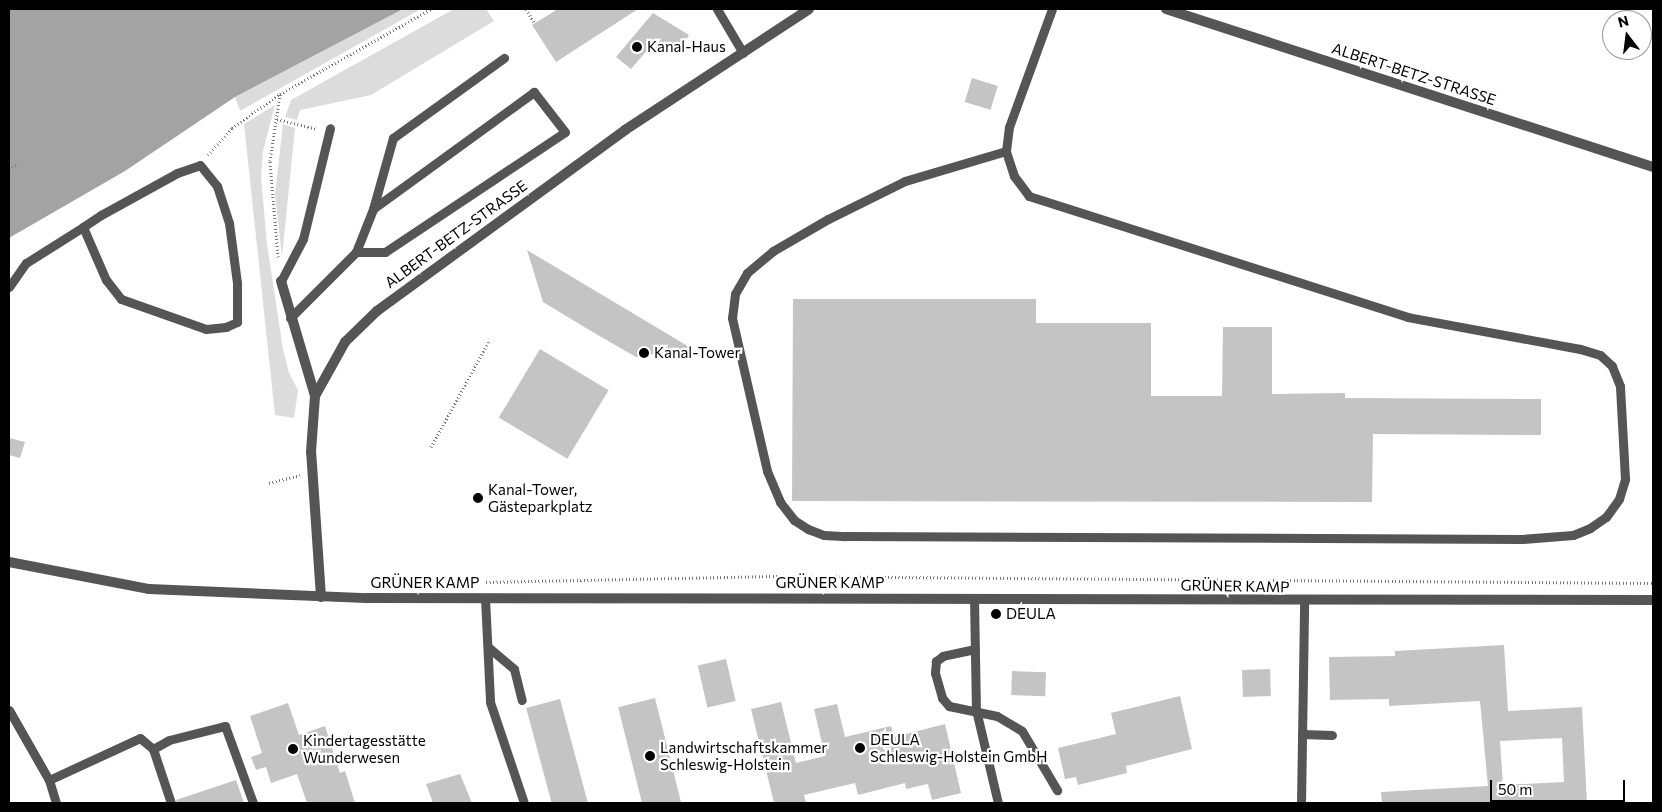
<!DOCTYPE html>
<html>
<head>
<meta charset="utf-8">
<style>
  body { margin:0 }
  #map { position:relative; width:1662px; height:812px; overflow:hidden; background:#fff; font-family:Commissioner,sans-serif }
  div>[style] { position:absolute }
  .green>* { inset:0; background:#dcdcdc }
  .water>* { inset:0; background:#a3a3a3 }
  .building>* { inset:0; background:#c4c4c4; transform-origin:0 0 }
  .path>* { height:3px; margin-top:-1.5px; transform-origin:0; background:repeating-linear-gradient(90deg,#777 0 1px,transparent 0 3.5px) }
  .service>* { height:9px; margin:-4.5px; padding:0 4.5px; transform-origin:4.5px; border-radius:4.5px; background:#555 }
  .minor>* { height:10px; margin:-5px; padding:0 5px; transform-origin:5px; border-radius:5px; background:#555 }
  .tertiary>* { height:10px; margin:-5px; padding:0 5px; transform-origin:5px; border-radius:5px; background:#555 }
  .dots>* { width:14px; height:14px; translate:-50% -50%; box-sizing:border-box; border:2px solid #fff; border-radius:50% }
  span { translate:-50% -50%; white-space:nowrap; text-align:center; line-height:1.15; -webkit-text-stroke:4.5px #fff; paint-order:stroke }
  .poi-label { font-size:15px; color:#000 }
  .left { translate:0 -50%; text-align:left }
  .street-label { font-size:15px; color:#000 }
  .frame { position:absolute; inset:0; border:10px solid #000; pointer-events:none }
  .north { position:absolute; left:1602px; top:10px; width:50px; height:50px; box-sizing:border-box; background:#fff; border:1px solid #999; border-radius:50%; rotate:345deg; font-size:14px; font-weight:700; line-height:20px; text-align:center; color:#000 }
  .north::after { content:''; display:block; margin:auto; width:18px; height:22px; background:#000; clip-path:polygon(50% 0,100% 100%,50% 72%,0 100%) }
  .scale { position:absolute; left:1490px; top:780px; width:135px; height:22px; box-sizing:border-box; border:2px solid #000; border-top:0; padding-left:6px; font-size:15px; line-height:18px; white-space:nowrap; color:#000; -webkit-text-stroke:4px #fff; paint-order:stroke }
</style>
</head>
<body>
<div id="map">
  <div class="green">
    <i style="clip-path:polygon(403px 9px,421px 9px,240px 111px,235px 97px)"></i>
    <i style="clip-path:polygon(454px 9px,486px 9px,494px 21px,371px 95px,300px 110px,297px 120px,285px 117px,291px 100px)"></i>
    <i style="clip-path:polygon(275px 105px,263px 151px,261px 177px,267px 244px,283px 349px,289px 373px,298px 390px,294px 418px,275px 415px,244px 124px)"></i>
    <i style="clip-path:polygon(283px 124px,295px 128px,282px 257px,275px 194px)"></i>
  </div>
  <div class="water">
    <i style="clip-path:polygon(9px 9px,403px 9px,235px 97px,125px 171px,9px 238px)"></i>
  </div>
  <div class="building">
    <i style="clip-path:polygon(558px 9px,638px 9px,556px 62px,532px 25px)"></i>
    <i style="clip-path:polygon(653px 13px,689px 35px,677px 54px,656px 40px,631px 69px,616px 57px)"></i>
    <i style="left:972px;top:78px;width:27px;height:25px;rotate:17deg"></i>
    <i style="clip-path:polygon(527px 250px,691px 348px,636px 357px,591px 331px,543px 302px)"></i>
    <i style="clip-path:polygon(793px 299px,1036px 299px,1036px 323px,1151px 323px,1151px 396px,1222px 396px,1223px 327px,1272px 327px,1272px 394px,1345px 393px,1345px 398px,1541px 399px,1541px 435px,1373px 434px,1372px 502px,792px 501px)"></i>
    <i style="left:540px;top:349px;width:80px;height:80px;rotate:31deg"></i>
    <i style="clip-path:polygon(9px 438px,25px 442px,20px 458px,9px 455px)"></i>
    <i style="clip-path:polygon(evenodd,1504px 645px,1508px 711px,1582px 707px,1587px 803px,1382px 803px,1381px 792px,1488px 786px,1480px 701px,1389px 706px,1389px 699px,1330px 700px,1329px 657px,1395px 656px,1395px 651px,1504px 645px,1562px 738px,1564px 782px,1503px 785px,1500px 741px,1562px 738px)"></i>
    <i style="left:726px;top:659px;width:43px;height:29px;rotate:77deg"></i>
    <i style="left:1270px;top:669px;width:27px;height:28px;rotate:88deg"></i>
    <i style="left:1012px;top:671px;width:34px;height:24px;rotate:2deg"></i>
    <i style="clip-path:polygon(1180px 696px,1192px 749px,1126px 766px,1127px 773px,1078px 785px,1076px 777px,1065px 779px,1058px 748px,1116px 734px,1111px 713px)"></i>
    <i style="left:655px;top:698px;width:108px;height:38px;rotate:76deg"></i>
    <i style="left:560px;top:699px;width:108px;height:35px;rotate:75deg"></i>
    <i style="clip-path:polygon(781px 702px,796px 763px,825px 756px,814px 709px,837px 704px,845px 737px,891px 726px,894px 737px,945px 724px,961px 793px,932px 800px,928px 784px,906px 789px,905px 783px,858px 795px,855px 783px,804px 795px,806px 803px,774px 803px,751px 709px)"></i>
    <i style="clip-path:polygon(288px 703px,299px 735px,325px 726px,340px 773px,345px 771px,355px 803px,307px 803px,297px 774px,271px 783px,266px 767px,256px 770px,251px 757px,262px 753px,250px 716px)"></i>
    <i style="clip-path:polygon(460px 774px,472px 803px,433px 803px,426px 784px)"></i>
    <i style="clip-path:polygon(236px 780px,244px 803px,177px 803px,176px 800px)"></i>
  </div>
  <div class="path">
    <i style="left:526px;top:9px;width:17px;rotate:59deg"></i>
    <i style="left:277px;top:119px;width:41px;rotate:14deg"></i>
    <i style="left:208px;top:155px;width:36px;rotate:-48deg"></i>
    <i style="left:232px;top:128px;width:59px;rotate:-35.3deg"></i>
    <i style="left:280px;top:94px;width:173px;rotate:-29.4deg"></i>
    <i style="left:9px;top:169px;width:9px;rotate:-32deg"></i>
    <i style="left:278px;top:257px;width:96px;rotate:-94.8deg"></i>
    <i style="left:270px;top:161px;width:68px;rotate:-81.5deg"></i>
    <i style="left:431px;top:447px;width:121px;rotate:-61.3deg"></i>
    <i style="left:269px;top:483px;width:32px;rotate:-14deg"></i>
    <i style="left:486px;top:582px;width:290px;rotate:-1.2deg"></i>
    <i style="left:776px;top:576px;width:877px;rotate:0.46deg"></i>
  </div>
  <div class="service">
    <i style="left:717px;top:9px;width:51px;rotate:59.4deg"></i>
    <i style="left:1006px;top:151px;width:105px;rotate:163.5deg"></i>
    <i style="left:905px;top:181px;width:86px;rotate:153.7deg"></i>
    <i style="left:828px;top:219px;width:64px;rotate:149.8deg"></i>
    <i style="left:773px;top:251px;width:34px;rotate:140deg"></i>
    <i style="left:747px;top:273px;width:24px;rotate:120deg"></i>
    <i style="left:735px;top:294px;width:24px;rotate:97deg"></i>
    <i style="left:732px;top:318px;width:157px;rotate:77.1deg"></i>
    <i style="left:767px;top:471px;width:34px;rotate:67deg"></i>
    <i style="left:780px;top:502px;width:23px;rotate:52deg"></i>
    <i style="left:794px;top:520px;width:17px;rotate:33deg"></i>
    <i style="left:808px;top:529px;width:17px;rotate:21deg"></i>
    <i style="left:824px;top:535px;width:22px;rotate:3deg"></i>
    <i style="left:846px;top:536px;width:676px;rotate:0.25deg"></i>
    <i style="left:1522px;top:539px;width:51px;rotate:-4.5deg"></i>
    <i style="left:1573px;top:535px;width:18px;rotate:-22deg"></i>
    <i style="left:1590px;top:528px;width:19px;rotate:-35deg"></i>
    <i style="left:1606px;top:517px;width:22px;rotate:-54deg"></i>
    <i style="left:1619px;top:499px;width:21px;rotate:-73deg"></i>
    <i style="left:1625px;top:479px;width:93px;rotate:-93.1deg"></i>
    <i style="left:1620px;top:386px;width:22px;rotate:-112deg"></i>
    <i style="left:1612px;top:366px;width:16px;rotate:-137deg"></i>
    <i style="left:1600px;top:355px;width:21px;rotate:-163deg"></i>
    <i style="left:1580px;top:349px;width:175px;rotate:-169.5deg"></i>
    <i style="left:1408px;top:317px;width:398px;rotate:-162.3deg"></i>
    <i style="left:1029px;top:196px;width:25px;rotate:-127deg"></i>
    <i style="left:1014px;top:176px;width:26px;rotate:-108deg"></i>
    <i style="left:1006px;top:151px;width:24px;rotate:-83deg"></i>
    <i style="left:1009px;top:127px;width:126px;rotate:-70deg"></i>
    <i style="left:356px;top:252px;width:46px;rotate:-68.4deg"></i>
    <i style="left:373px;top:209px;width:74px;rotate:-74.3deg"></i>
    <i style="left:393px;top:138px;width:137px;rotate:-35.8deg"></i>
    <i style="left:281px;top:281px;width:47px;rotate:-62.4deg"></i>
    <i style="left:303px;top:239px;width:114px;rotate:-76.3deg"></i>
    <i style="left:9px;top:287px;width:29px;rotate:-55deg"></i>
    <i style="left:26px;top:263px;width:67px;rotate:-32.3deg"></i>
    <i style="left:83px;top:227px;width:22px;rotate:-34deg"></i>
    <i style="left:101px;top:215px;width:87px;rotate:-28.9deg"></i>
    <i style="left:177px;top:173px;width:24px;rotate:-19deg"></i>
    <i style="left:200px;top:165px;width:27px;rotate:51deg"></i>
    <i style="left:217px;top:186px;width:39px;rotate:72deg"></i>
    <i style="left:229px;top:223px;width:61px;rotate:82.4deg"></i>
    <i style="left:237px;top:283px;width:39px;rotate:90deg"></i>
    <i style="left:237px;top:322px;width:12px;rotate:156deg"></i>
    <i style="left:226px;top:327px;width:20px;rotate:174deg"></i>
    <i style="left:206px;top:329px;width:90px;rotate:-160.6deg"></i>
    <i style="left:121px;top:299px;width:24px;rotate:-128deg"></i>
    <i style="left:106px;top:280px;width:58px;rotate:-113.5deg"></i>
    <i style="left:290px;top:318px;width:93px;rotate:-45deg"></i>
    <i style="left:356px;top:252px;width:29px"></i>
    <i style="left:385px;top:252px;width:216px;rotate:-33.7deg"></i>
    <i style="left:565px;top:132px;width:51px;rotate:-127.8deg"></i>
    <i style="left:534px;top:92px;width:199px;rotate:144deg"></i>
    <i style="left:485px;top:598px;width:104px;rotate:87.2deg"></i>
    <i style="left:490px;top:702px;width:107px;rotate:71.4deg"></i>
    <i style="left:974px;top:598px;width:112px;rotate:89deg"></i>
    <i style="left:976px;top:710px;width:96px;rotate:76.7deg"></i>
    <i style="left:488px;top:647px;width:34px;rotate:40deg"></i>
    <i style="left:514px;top:669px;width:32px;rotate:76deg"></i>
    <i style="left:975px;top:649px;width:33px;rotate:168deg"></i>
    <i style="left:943px;top:656px;width:9px;rotate:144deg"></i>
    <i style="left:936px;top:661px;width:12px;rotate:95deg"></i>
    <i style="left:935px;top:673px;width:26px;rotate:74deg"></i>
    <i style="left:942px;top:698px;width:11px;rotate:49deg"></i>
    <i style="left:949px;top:706px;width:49px;rotate:11.8deg"></i>
    <i style="left:997px;top:716px;width:29px;rotate:31deg"></i>
    <i style="left:1022px;top:731px;width:69px;rotate:59.3deg"></i>
    <i style="left:9px;top:710px;width:81px;rotate:60.3deg"></i>
    <i style="left:49px;top:780px;width:24px;rotate:73deg"></i>
    <i style="left:1302px;top:734px;width:30px;rotate:2deg"></i>
    <i style="left:153px;top:749px;width:18px;rotate:-29deg"></i>
    <i style="left:169px;top:740px;width:58px;rotate:-14deg"></i>
    <i style="left:225px;top:726px;width:82px;rotate:70deg"></i>
    <i style="left:49px;top:780px;width:100px;rotate:-24.8deg"></i>
    <i style="left:140px;top:738px;width:17px;rotate:40deg"></i>
    <i style="left:153px;top:749px;width:57px;rotate:71.6deg"></i>
    <i style="left:1301px;top:803px;width:201px;rotate:-89.1deg"></i>
  </div>
  <div class="minor">
    <i style="left:1166px;top:9px;width:512px;rotate:17.97deg"></i>
    <i style="left:281px;top:281px;width:120px;rotate:73.5deg"></i>
    <i style="left:321px;top:597px;width:145px;rotate:-93.9deg"></i>
    <i style="left:311px;top:452px;width:56px;rotate:-85.9deg"></i>
    <i style="left:315px;top:396px;width:62px;rotate:-60.9deg"></i>
    <i style="left:345px;top:342px;width:45px;rotate:-44.1deg"></i>
    <i style="left:377px;top:311px;width:307px;rotate:-36.1deg"></i>
    <i style="left:625px;top:130px;width:220px;rotate:-33.3deg"></i>
  </div>
  <div class="tertiary">
    <i style="left:9px;top:562px;width:143px;rotate:10.9deg"></i>
    <i style="left:149px;top:589px;width:218px;rotate:2.4deg"></i>
    <i style="left:367px;top:598px;width:1286px;rotate:0.09deg"></i>
  </div>
  <div class="dots">
    <i style="left:637px;top:47px;background:#000"></i>
    <i style="left:644px;top:353px;background:#000"></i>
    <i style="left:478px;top:498px;background:#000"></i>
    <i style="left:996px;top:614px;background:#000"></i>
    <i style="left:860px;top:748px;background:#000"></i>
    <i style="left:293px;top:749px;background:#000"></i>
    <i style="left:650px;top:756px;background:#000"></i>
  </div>
  <div class="poi-label">
    <span class="left" style="left:647px;top:47px">Kanal-Haus</span>
    <span class="left" style="left:654px;top:353px">Kanal-Tower</span>
    <span class="left" style="left:488px;top:498px">Kanal-Tower,<br>Gästeparkplatz</span>
    <span class="left" style="left:1006px;top:614px">DEULA</span>
    <span class="left" style="left:870px;top:748px">DEULA<br>Schleswig-Holstein GmbH</span>
    <span class="left" style="left:303px;top:749px">Kindertagesstätte<br>Wunderwesen</span>
    <span class="left" style="left:660px;top:756px">Landwirtschaftskammer<br>Schleswig-Holstein</span>
  </div>
  <div class="street-label">
    <span style="left:1414px;top:74px;rotate:18deg">ALBERT-BETZ-STRASSE</span>
    <span style="left:456px;top:234px;rotate:-36deg">ALBERT-BETZ-STRASSE</span>
    <span style="left:425px;top:583px">GRÜNER KAMP</span>
    <span style="left:830px;top:583px">GRÜNER KAMP</span>
    <span style="left:1235px;top:586px;rotate:1deg">GRÜNER KAMP</span>
  </div>
  <div class="frame"></div>
  <div class="north">N</div>
  <div class="scale">50 m</div>
</div>
</body>
</html>
